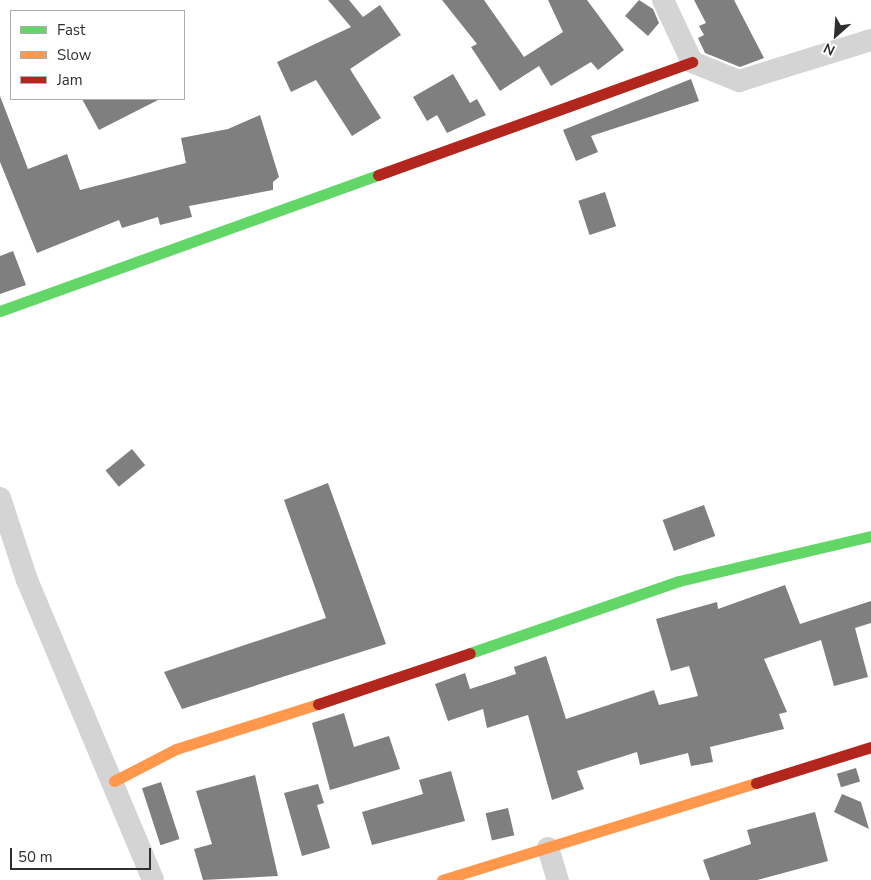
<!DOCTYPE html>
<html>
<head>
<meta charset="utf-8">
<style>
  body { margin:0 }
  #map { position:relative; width:871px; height:880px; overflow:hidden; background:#fff; font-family:"Nunito Sans",sans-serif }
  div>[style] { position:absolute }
  .building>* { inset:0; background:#7f7f7f; transform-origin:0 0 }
  .street>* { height:22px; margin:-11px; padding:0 11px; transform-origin:11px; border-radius:11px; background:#d4d4d4 }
  .fast>* { height:11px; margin:-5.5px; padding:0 5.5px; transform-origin:5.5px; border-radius:5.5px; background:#63d668 }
  .slow>* { height:11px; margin:-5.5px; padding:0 5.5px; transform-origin:5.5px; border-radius:5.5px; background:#ff974d }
  .jam>* { height:11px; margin:-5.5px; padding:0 5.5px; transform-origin:5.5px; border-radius:5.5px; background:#b3261e }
  span { translate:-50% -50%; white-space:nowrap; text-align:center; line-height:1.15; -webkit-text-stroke:5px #fff; paint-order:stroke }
  .legend { position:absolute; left:10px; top:10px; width:175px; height:90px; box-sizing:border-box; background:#fff; border:1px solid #acacac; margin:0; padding:6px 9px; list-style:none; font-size:15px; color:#2f2f2f }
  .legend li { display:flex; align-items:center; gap:10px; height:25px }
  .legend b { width:25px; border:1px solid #acacac }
  .north { position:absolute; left:811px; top:10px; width:50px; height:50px; -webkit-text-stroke:4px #fff; paint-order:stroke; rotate:206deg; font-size:14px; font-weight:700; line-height:20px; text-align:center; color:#2f2f2f }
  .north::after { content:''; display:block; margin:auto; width:18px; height:22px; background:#2f2f2f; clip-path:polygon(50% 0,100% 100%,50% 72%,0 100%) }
  .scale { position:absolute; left:10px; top:848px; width:141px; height:22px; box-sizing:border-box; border:2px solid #2f2f2f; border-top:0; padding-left:6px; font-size:15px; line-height:18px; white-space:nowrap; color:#2f2f2f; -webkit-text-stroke:4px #fff; paint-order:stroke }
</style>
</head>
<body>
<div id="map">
  <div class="building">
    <i style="clip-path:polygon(328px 0,349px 0,363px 17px,380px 5px,401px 35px,350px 69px,381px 118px,352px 136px,316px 80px,291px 92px,277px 62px,351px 27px)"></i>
    <i style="clip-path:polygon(442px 0,484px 0,524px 57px,563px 32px,548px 0,587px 0,624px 50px,598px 70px,591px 62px,551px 86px,539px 66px,500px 91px,471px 47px,477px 44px)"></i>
    <i style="clip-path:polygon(639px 0,653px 9px,659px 23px,648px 36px,625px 16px)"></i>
    <i style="clip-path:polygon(694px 0,734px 0,764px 58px,740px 67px,705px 53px,698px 38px,704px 35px,699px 26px,706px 23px)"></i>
    <i style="clip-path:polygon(453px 74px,470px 103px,477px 99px,486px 115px,447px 133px,437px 115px,427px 121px,413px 97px)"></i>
    <i style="clip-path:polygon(691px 79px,699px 101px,591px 136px,598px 152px,576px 161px,563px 130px)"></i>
    <i style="clip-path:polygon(0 96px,28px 169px,67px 154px,80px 190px,186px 163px,181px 138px,228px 129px,260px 115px,279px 177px,273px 182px,273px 190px,189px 206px,192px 217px,160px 225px,158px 217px,122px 228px,119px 220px,37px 253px,0 162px)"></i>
    <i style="clip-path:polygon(82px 99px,160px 99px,99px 130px)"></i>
    <i style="left:605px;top:192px;width:36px;height:28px;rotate:72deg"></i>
    <i style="clip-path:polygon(13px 251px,26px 285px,0 294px,0 256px)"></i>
    <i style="left:132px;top:449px;width:21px;height:34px;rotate:51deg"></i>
    <i style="clip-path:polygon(328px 483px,386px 644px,182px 709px,164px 672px,326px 618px,284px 500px)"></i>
    <i style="left:704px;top:505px;width:33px;height:44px;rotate:70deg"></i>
    <i style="clip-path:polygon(785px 585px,800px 624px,871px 601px,871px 623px,855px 628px,868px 677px,834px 686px,821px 640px,764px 659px,787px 712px,779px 714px,784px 729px,710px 747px,713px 762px,691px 766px,688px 753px,640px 765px,637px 752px,577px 771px,584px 789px,552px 800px,528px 715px,487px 728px,483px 709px,448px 721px,435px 684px,465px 673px,470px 689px,516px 674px,514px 667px,546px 656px,566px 719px,654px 690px,659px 705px,698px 696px,689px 666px,671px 671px,656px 619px,717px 602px,718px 609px)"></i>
    <i style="clip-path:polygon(344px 713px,354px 747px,389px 736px,400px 769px,330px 790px,312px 723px)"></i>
    <i style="left:856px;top:768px;width:14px;height:20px;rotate:73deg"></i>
    <i style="clip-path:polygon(451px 771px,465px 821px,372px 845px,362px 812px,423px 794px,419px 780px)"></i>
    <i style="clip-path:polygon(255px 775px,278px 876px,203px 880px,194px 849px,212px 844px,196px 791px)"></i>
    <i style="left:161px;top:782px;width:60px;height:20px;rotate:72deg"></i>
    <i style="clip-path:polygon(318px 784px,324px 803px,317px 805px,330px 848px,302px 856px,284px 793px)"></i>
    <i style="clip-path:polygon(842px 794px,861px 802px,869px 829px,834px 812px)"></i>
    <i style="left:508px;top:808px;width:28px;height:23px;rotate:77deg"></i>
    <i style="clip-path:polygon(815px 812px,828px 861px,757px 880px,710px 880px,703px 860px,751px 844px,747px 830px)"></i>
  </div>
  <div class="street">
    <i style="left:663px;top:0;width:68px;rotate:64.9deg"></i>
    <i style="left:692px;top:62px;width:51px;rotate:22deg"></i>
    <i style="left:739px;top:81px;width:138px;rotate:-17.3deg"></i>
    <i style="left:0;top:498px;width:86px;rotate:71.8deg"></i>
    <i style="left:27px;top:580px;width:325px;rotate:67.2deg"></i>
    <i style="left:548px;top:848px;width:34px;rotate:73deg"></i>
  </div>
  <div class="fast">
    <i style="left:0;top:311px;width:402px;rotate:-19.8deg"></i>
    <i style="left:470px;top:653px;width:221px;rotate:-19deg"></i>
    <i style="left:679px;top:581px;width:197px;rotate:-13.2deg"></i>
  </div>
  <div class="slow">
    <i style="left:114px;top:781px;width:70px;rotate:-27.3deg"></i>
    <i style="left:176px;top:749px;width:149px;rotate:-17.6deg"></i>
    <i style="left:442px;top:880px;width:329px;rotate:-17.2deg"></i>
  </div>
  <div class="jam">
    <i style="left:378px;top:175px;width:334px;rotate:-19.8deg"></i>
    <i style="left:318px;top:704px;width:160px;rotate:-18.5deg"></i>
    <i style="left:756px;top:783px;width:121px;rotate:-17.4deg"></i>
  </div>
  <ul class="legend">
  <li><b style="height:6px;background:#63d668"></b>Fast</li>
  <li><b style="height:6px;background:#ff974d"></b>Slow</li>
  <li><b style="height:6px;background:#b3261e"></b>Jam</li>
  </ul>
  <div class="north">N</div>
  <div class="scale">50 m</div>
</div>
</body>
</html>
